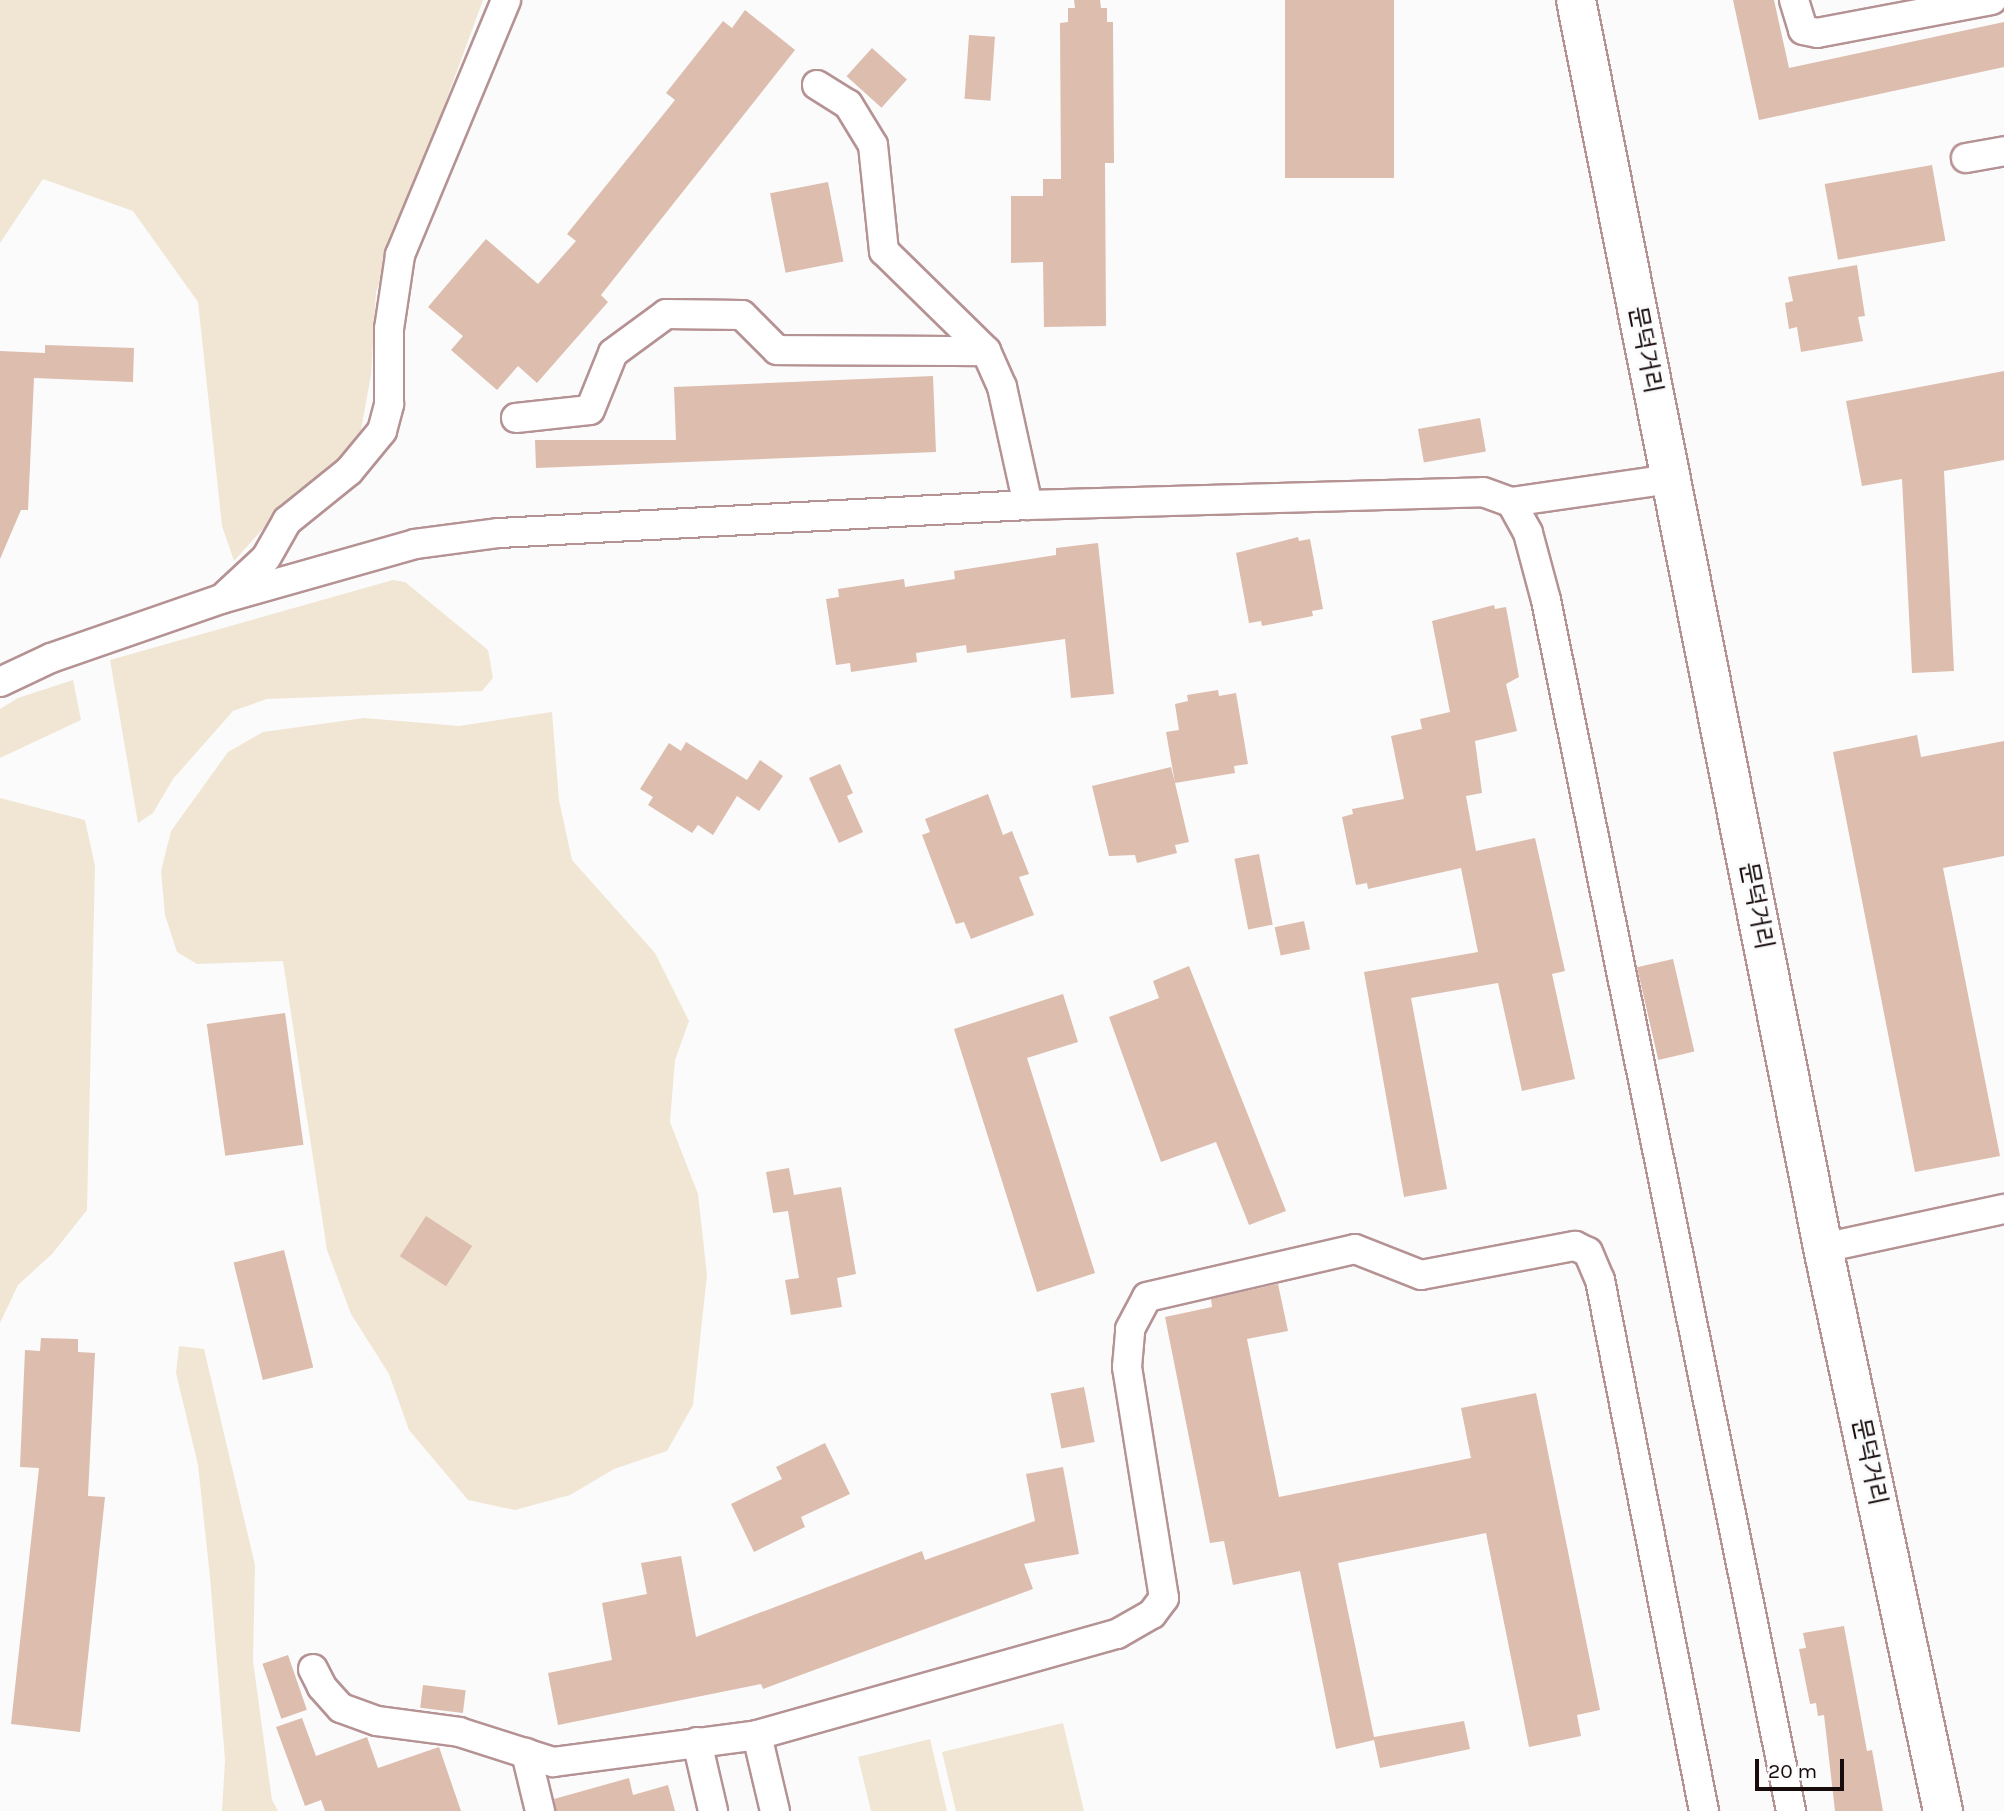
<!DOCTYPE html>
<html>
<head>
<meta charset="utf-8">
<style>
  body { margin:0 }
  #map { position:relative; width:2004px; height:1811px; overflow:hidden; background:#fbfbfb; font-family:Karla,"Noto Sans KR",sans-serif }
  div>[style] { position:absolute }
  .green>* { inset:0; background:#f1e6d4 }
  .building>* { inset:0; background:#ddbdae; transform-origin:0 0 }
  .roads { filter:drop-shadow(2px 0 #b59294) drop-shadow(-2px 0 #b59294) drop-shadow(0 2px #b59294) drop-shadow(0 -2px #b59294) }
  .street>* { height:28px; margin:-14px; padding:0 14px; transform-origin:14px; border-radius:14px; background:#fff }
  .secondary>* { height:38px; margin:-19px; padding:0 19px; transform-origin:19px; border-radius:19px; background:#fff }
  span { translate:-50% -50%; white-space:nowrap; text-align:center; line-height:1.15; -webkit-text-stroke:6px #fbfbfb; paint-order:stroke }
  .street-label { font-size:24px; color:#170b0c }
  .scale { position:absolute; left:1755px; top:1759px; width:89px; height:32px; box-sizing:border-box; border:4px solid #170b0c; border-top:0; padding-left:9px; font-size:21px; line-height:24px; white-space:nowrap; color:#170b0c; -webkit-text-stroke:5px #fbfbfb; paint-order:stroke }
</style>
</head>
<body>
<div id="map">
  <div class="green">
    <i style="clip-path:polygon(0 0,483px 0,376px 292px,371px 375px,361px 430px,338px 461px,296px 492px,234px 561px,222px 526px,198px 302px,133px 211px,43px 179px,0 243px)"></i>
    <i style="clip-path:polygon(393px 580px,405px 582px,488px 650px,493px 678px,482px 691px,267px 699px,233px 711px,173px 779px,153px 813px,138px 823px,110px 660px)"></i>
    <i style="clip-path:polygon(73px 680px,81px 720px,0 758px,0 709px,18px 698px)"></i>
    <i style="clip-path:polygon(552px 712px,559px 800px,572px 860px,655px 953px,689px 1021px,675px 1060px,670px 1122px,698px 1194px,707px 1275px,693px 1405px,667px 1451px,614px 1469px,570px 1495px,515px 1510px,468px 1500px,409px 1430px,389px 1374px,351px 1314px,327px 1250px,283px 961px,197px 964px,177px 952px,165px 915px,161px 871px,171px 831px,228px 752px,263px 732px,364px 718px,459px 726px)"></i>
    <i style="clip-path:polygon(0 798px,85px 820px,95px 866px,87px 1210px,52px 1254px,18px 1285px,0 1323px)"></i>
    <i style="clip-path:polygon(179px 1346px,204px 1349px,255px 1565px,253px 1661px,272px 1800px,278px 1811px,222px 1811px,225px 1760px,210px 1577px,198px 1465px,176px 1373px)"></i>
    <i style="clip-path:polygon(1063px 1723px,1084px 1811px,956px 1811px,942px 1752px)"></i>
    <i style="clip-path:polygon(930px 1739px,947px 1811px,871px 1811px,858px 1757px)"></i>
  </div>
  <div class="building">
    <i style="clip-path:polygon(1074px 0,1100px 0,1101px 8px,1107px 8px,1107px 22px,1113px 22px,1114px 163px,1105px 163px,1106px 326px,1044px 327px,1043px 262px,1011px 263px,1011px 196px,1043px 196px,1043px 179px,1061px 179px,1060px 23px,1068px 22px,1068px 8px,1075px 8px)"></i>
    <i style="left:1285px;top:0;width:109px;height:178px"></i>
    <i style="clip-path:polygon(1733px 0,1774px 0,1789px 68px,2004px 22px,2004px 67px,1759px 120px)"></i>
    <i style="clip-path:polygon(745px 10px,795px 50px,601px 295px,608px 302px,537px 383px,518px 366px,497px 390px,451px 350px,463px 336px,428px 307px,486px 239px,538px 284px,576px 241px,567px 234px,675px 100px,666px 93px,723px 21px,732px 28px)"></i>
    <i style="left:969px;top:35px;width:26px;height:64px;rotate:4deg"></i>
    <i style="left:872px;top:48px;width:47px;height:38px;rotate:42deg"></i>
    <i style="left:1932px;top:165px;width:77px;height:109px;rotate:80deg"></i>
    <i style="left:828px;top:182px;width:81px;height:59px;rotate:79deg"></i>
    <i style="clip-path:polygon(1857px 265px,1865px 316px,1858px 317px,1863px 341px,1801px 352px,1797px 327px,1789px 329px,1785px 303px,1793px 301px,1788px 277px)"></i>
    <i style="clip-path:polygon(45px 345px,134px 348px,133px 382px,34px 378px,28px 510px,21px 510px,0 559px,0 351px,45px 353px)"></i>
    <i style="clip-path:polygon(2004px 371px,2004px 460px,1944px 471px,1954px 671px,1912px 673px,1902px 479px,1862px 486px,1846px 401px)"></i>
    <i style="clip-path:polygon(933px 376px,936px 452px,536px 468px,535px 440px,676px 440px,674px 387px)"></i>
    <i style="left:1480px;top:418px;width:34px;height:63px;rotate:80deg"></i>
    <i style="clip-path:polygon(1298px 537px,1299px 541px,1310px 539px,1323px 609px,1312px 611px,1313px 616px,1262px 626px,1261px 621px,1249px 623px,1236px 553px)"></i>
    <i style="clip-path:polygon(1098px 543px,1114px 694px,1071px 698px,1065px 639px,967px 653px,966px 645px,916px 653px,917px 662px,851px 672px,850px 663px,836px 665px,826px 599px,839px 597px,838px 589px,904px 579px,905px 587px,955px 579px,954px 571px,1056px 555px,1056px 548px)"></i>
    <i style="clip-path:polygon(1494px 605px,1495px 609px,1506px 607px,1519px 677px,1506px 684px,1517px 731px,1475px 741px,1482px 793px,1466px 796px,1476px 851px,1535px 838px,1565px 971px,1552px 974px,1575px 1079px,1522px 1091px,1498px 983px,1411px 998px,1447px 1189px,1404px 1197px,1364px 972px,1478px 952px,1461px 868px,1368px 889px,1367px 883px,1356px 885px,1342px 817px,1353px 814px,1352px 809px,1404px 799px,1391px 736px,1422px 729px,1420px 719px,1450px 712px,1432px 621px)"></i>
    <i style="clip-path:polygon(1218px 690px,1219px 696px,1236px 693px,1248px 764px,1234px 766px,1235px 773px,1175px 783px,1189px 842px,1175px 845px,1177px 853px,1137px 863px,1135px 855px,1109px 856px,1092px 786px,1171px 767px,1175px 783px,1166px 732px,1179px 730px,1175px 704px,1188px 701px,1187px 695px)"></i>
    <i style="clip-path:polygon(1917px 735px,1921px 757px,2004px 741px,2004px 856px,1943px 868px,2000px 1156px,1915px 1172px,1833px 752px)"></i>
    <i style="clip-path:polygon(686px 742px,747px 780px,760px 760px,783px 776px,759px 811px,737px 796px,713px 835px,698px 825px,692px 833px,648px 805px,653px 797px,640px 789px,669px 743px,681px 751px)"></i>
    <i style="clip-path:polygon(840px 764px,853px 793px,847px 796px,863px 832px,839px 843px,809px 778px)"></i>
    <i style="clip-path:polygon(988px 794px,1003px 835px,1012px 831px,1029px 874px,1019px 877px,1034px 915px,971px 939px,964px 922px,956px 924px,922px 835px,930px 832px,925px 819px)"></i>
    <i style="left:1259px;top:854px;width:72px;height:25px;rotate:79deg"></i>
    <i style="left:1304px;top:921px;width:29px;height:30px;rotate:78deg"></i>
    <i style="left:1673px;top:959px;width:95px;height:37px;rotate:77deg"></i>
    <i style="clip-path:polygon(1189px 966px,1286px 1211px,1249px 1225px,1216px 1142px,1161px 1162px,1109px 1017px,1159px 998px,1153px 981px)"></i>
    <i style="clip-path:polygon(1063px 994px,1078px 1042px,1027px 1058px,1095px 1273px,1037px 1292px,954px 1029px)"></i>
    <i style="left:285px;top:1013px;width:133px;height:79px;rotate:82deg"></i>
    <i style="clip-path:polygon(789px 1168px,794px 1195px,841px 1187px,856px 1274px,837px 1278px,842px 1307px,791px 1315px,785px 1280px,799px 1278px,788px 1211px,773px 1213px,766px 1172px)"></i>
    <i style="left:426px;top:1216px;width:55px;height:48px;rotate:33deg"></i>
    <i style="left:284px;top:1250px;width:121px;height:52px;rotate:76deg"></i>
    <i style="clip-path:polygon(1278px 1284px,1288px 1331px,1247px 1339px,1279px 1497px,1471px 1458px,1461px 1408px,1536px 1393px,1600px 1710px,1577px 1715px,1581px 1736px,1529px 1747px,1486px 1533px,1338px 1563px,1374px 1737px,1464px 1721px,1470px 1749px,1380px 1768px,1374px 1740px,1336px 1749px,1300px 1571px,1233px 1585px,1224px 1541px,1210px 1543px,1165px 1317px,1212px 1307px,1211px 1299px)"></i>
    <i style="clip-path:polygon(41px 1338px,78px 1339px,78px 1352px,95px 1353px,88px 1496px,105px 1497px,80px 1732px,11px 1724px,39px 1468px,20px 1467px,25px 1350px,40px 1351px)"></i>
    <i style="left:1084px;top:1387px;width:56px;height:34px;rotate:79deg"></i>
    <i style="clip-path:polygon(825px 1443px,850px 1494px,801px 1517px,805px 1527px,754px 1552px,731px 1504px,782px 1479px,776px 1467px)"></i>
    <i style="clip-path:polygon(1063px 1467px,1079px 1554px,1024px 1564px,1033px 1589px,763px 1689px,761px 1684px,558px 1725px,548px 1673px,612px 1660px,602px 1603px,647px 1594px,641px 1563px,681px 1556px,696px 1637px,922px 1551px,925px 1560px,1035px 1521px,1026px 1474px)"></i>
    <i style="clip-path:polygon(1844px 1626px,1867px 1751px,1872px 1750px,1883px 1811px,1835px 1811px,1824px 1715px,1818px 1716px,1816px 1703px,1810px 1704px,1799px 1649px,1806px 1648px,1803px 1633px)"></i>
    <i style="left:288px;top:1655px;width:58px;height:27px;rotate:71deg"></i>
    <i style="left:423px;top:1685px;width:43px;height:23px;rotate:7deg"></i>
    <i style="clip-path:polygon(302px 1718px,316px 1756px,367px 1737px,378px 1768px,439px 1747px,461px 1811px,325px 1811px,321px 1800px,305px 1806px,276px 1727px)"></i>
    <i style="clip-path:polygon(629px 1778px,633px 1795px,668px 1785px,675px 1811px,556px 1811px,554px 1799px)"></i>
  </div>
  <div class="roads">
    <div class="street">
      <i style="left:1794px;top:0;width:31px;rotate:73deg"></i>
      <i style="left:1803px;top:30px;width:14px;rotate:12deg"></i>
      <i style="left:1817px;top:33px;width:178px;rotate:-10.7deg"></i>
      <i style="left:817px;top:85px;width:36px;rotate:32deg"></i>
      <i style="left:848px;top:104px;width:48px;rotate:58.6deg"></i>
      <i style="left:873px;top:145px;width:107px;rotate:84.1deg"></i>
      <i style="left:884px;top:251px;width:143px;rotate:44.4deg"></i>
      <i style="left:986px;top:351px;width:39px;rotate:66deg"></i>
      <i style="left:1002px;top:387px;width:121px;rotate:77.6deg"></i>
      <i style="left:1966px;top:158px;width:39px;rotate:-10deg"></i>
      <i style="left:516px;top:418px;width:74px;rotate:-6.2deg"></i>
      <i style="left:590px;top:410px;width:61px;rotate:-68deg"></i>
      <i style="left:613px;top:353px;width:66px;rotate:-36.3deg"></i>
      <i style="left:666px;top:314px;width:76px;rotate:0.8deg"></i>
      <i style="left:742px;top:315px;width:49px;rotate:45deg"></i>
      <i style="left:777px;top:350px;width:209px;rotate:0.3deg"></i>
      <i style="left:1511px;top:502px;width:162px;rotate:-8.2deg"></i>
      <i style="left:226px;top:595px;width:54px;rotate:-42.8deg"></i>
      <i style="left:266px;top:558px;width:43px;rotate:-60.4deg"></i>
      <i style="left:287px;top:521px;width:80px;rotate:-38.9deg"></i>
      <i style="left:349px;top:471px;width:52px;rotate:-50.5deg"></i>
      <i style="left:382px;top:431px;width:28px;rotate:-75deg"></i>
      <i style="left:389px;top:404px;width:75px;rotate:-90deg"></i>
      <i style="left:389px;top:329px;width:75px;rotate:-81.5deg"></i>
      <i style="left:400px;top:255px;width:276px;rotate:-67.4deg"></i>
      <i style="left:0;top:682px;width:56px;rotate:-25.2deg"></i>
      <i style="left:51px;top:658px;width:180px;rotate:-19.1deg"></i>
      <i style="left:221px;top:599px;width:202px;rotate:-15.8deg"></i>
      <i style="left:415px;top:544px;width:85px;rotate:-7.5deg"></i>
      <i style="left:499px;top:533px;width:530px;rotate:-3.03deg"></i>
      <i style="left:1028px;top:505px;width:455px;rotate:-1.6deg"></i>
      <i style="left:1483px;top:492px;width:30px;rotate:20deg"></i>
      <i style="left:1511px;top:502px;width:35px;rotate:61deg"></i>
      <i style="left:1528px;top:533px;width:69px;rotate:75deg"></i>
      <i style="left:1546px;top:600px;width:1236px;rotate:78.56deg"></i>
      <i style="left:1823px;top:1248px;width:185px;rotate:-12.2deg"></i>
      <i style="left:313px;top:1669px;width:20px;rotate:63deg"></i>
      <i style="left:322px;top:1687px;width:28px;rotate:48deg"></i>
      <i style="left:341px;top:1708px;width:38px;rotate:20deg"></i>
      <i style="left:377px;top:1721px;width:83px;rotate:7.6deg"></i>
      <i style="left:459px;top:1732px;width:99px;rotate:17.7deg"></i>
      <i style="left:553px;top:1762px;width:206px;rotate:-7.5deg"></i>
      <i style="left:757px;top:1735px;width:374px;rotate:-15.7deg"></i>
      <i style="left:1117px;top:1634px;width:40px;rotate:-29.7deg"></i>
      <i style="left:1152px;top:1614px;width:20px;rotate:-53deg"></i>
      <i style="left:1164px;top:1598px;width:234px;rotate:-99.1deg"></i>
      <i style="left:1127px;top:1367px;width:38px;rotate:-85deg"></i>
      <i style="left:1130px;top:1329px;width:36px;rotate:-62deg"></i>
      <i style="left:1147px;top:1297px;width:213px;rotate:-13deg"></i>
      <i style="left:1355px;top:1249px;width:71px;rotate:21.5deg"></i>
      <i style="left:1421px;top:1275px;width:157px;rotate:-10.7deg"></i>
      <i style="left:1575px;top:1246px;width:14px;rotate:25deg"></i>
      <i style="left:1588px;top:1252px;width:30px;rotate:67deg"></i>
      <i style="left:1600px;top:1280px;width:541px;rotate:78.92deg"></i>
      <i style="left:757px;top:1735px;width:78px;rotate:76.7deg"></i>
      <i style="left:697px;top:1742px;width:71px;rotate:76.9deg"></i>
      <i style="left:526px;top:1753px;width:60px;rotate:76.4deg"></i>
    </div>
    <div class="secondary">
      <i style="left:1576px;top:0;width:1272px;rotate:78.8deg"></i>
      <i style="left:1823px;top:1248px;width:576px;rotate:77.97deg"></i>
    </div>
  </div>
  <div class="street-label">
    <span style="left:1645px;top:350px;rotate:79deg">문덕거리</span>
    <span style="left:1756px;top:906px;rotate:79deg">문덕거리</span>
    <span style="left:1869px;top:1462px;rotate:78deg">문덕거리</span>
  </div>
  <div class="scale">20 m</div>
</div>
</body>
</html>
